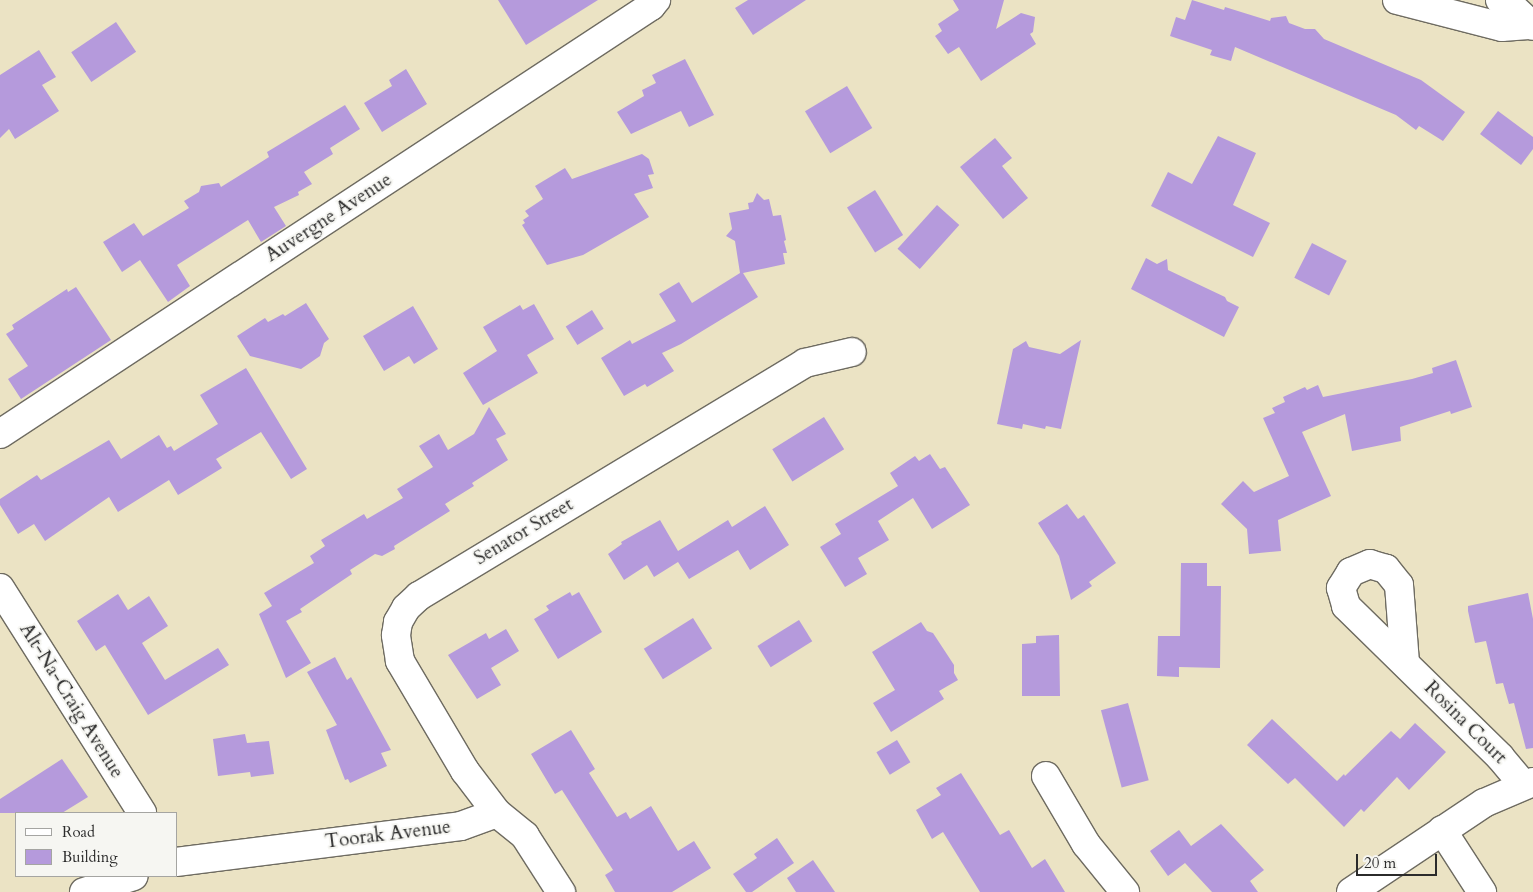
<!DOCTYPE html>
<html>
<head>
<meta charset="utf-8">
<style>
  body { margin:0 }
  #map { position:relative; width:1533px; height:892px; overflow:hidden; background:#ebe3c4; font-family:Cardo,serif }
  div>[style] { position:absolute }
  .building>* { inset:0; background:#b59adc; transform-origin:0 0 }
  .roads { filter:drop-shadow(1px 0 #6e6b61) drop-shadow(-1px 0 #6e6b61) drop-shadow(0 1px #6e6b61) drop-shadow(0 -1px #6e6b61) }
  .minor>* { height:28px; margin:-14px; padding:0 14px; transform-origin:14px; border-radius:14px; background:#fff }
  .tertiary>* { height:28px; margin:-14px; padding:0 14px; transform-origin:14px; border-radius:14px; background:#fff }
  span { translate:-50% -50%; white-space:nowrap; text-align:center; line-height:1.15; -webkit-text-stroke:4px #f6f6f2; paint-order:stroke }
  .street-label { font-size:19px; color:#2b2b2b }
  .legend { position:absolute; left:15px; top:812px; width:162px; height:65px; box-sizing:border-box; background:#f6f6f2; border:1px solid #a5a5a2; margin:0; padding:6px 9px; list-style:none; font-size:15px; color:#2b2b2b }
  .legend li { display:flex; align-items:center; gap:10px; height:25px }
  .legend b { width:25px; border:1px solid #a5a5a2 }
  .scale { position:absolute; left:1356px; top:854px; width:81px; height:22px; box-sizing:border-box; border:2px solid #2b2b2b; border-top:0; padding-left:6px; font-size:15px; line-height:18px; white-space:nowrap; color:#2b2b2b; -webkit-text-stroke:4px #f6f6f2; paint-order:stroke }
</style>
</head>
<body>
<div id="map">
  <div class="building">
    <i style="clip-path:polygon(498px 0,598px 0,526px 45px)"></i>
    <i style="clip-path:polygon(748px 0,806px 0,753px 35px,735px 8px)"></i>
    <i style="clip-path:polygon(953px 0,1004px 0,996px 29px,1021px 13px,1035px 17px,1033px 32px,1030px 34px,1036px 44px,981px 81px,959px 47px,948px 54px,935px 36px,942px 31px,938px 24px,959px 10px)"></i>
    <i style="clip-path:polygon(1192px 0,1224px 10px,1225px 7px,1270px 21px,1271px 18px,1286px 16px,1289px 23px,1305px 29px,1315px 29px,1324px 39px,1421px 80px,1465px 112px,1443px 141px,1419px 126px,1416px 130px,1396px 115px,1235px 47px,1231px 61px,1210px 55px,1212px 50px,1170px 36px,1176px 17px,1185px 20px)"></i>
    <i style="left:116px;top:22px;width:36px;height:54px;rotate:56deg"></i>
    <i style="clip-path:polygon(39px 50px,56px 77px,42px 85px,59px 111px,15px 139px,9px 129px,0 138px,0 75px)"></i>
    <i style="clip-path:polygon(685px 59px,714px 115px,689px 127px,681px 111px,631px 134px,617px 112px,644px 96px,642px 90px,656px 83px,652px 75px)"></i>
    <i style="clip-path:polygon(406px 69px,427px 104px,382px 132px,364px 103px,392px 86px,389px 80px)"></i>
    <i style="left:847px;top:86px;width:49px;height:49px;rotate:59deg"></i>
    <i style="clip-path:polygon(345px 105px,360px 129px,330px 148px,333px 154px,304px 172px,312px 184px,298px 192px,299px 195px,274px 207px,286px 226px,261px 242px,248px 220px,177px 265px,190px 286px,168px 302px,140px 260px,122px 272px,103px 242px,134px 223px,143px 236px,189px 208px,184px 201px,199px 192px,201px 186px,219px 183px,221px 187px,269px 157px,267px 152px)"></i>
    <i style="clip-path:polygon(1498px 111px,1533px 137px,1533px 149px,1521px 165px,1480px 134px)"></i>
    <i style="clip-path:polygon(1218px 136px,1256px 153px,1233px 205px,1270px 223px,1253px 257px,1151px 206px,1168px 172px,1192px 184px)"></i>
    <i style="clip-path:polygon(995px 138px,1012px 158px,1002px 166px,1028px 198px,1003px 219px,960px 167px)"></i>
    <i style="clip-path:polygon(642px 154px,649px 159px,654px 174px,648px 175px,653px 188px,634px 194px,649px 217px,583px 255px,547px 265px,522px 225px,525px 223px,523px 220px,529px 216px,525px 211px,543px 199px,535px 186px,565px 168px,572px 179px)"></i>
    <i style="left:875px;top:190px;width:53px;height:33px;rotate:58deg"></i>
    <i style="clip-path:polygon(757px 193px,764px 200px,769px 199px,773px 216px,781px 215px,786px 240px,784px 241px,787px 253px,783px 253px,785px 264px,743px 273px,758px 297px,681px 344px,662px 353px,674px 371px,647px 387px,645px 384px,624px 396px,601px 358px,630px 340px,632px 344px,676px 321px,659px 294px,679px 282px,692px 303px,740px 273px,735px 241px,726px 236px,732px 229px,729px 213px,749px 209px,748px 203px,753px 202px)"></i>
    <i style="left:937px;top:205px;width:30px;height:59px;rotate:42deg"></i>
    <i style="left:1312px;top:243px;width:39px;height:39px;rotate:27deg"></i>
    <i style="clip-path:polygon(1146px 258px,1157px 264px,1167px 259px,1168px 270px,1225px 297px,1227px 301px,1239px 307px,1224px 337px,1131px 289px)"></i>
    <i style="clip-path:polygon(76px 287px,111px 340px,21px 399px,8px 379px,28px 366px,6px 334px,14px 329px,12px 325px,67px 289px,68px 292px)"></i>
    <i style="clip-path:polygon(306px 303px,329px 339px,324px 343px,320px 356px,301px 369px,250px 356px,237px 336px,265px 318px,268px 322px,283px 314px,285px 316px)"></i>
    <i style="clip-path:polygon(534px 304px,554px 339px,527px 355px,538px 373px,483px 405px,463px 373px,497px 351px,483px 327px,520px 305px,523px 310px)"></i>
    <i style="clip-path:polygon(413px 306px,438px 349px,414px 364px,409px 356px,384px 371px,363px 336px)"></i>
    <i style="left:592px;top:310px;width:22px;height:31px;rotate:58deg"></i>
    <i style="clip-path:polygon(1081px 340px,1061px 429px,1046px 426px,1045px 429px,1023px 424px,1022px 429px,997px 424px,1013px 349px,1026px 341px,1029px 347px,1060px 354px)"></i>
    <i style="clip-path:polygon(1456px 360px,1472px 407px,1451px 414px,1450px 411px,1400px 427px,1401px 441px,1352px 451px,1345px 414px,1302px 432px,1331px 496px,1278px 520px,1281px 551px,1249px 554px,1247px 529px,1221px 504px,1243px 481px,1254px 492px,1289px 476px,1263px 418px,1275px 413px,1272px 408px,1285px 402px,1283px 397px,1305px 387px,1307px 390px,1318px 385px,1323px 397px,1412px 379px,1433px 373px,1432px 368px)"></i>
    <i style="clip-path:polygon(246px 368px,307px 469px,291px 479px,261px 432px,216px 459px,222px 468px,178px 495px,169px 480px,118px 512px,109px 497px,45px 541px,34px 524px,18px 534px,0 505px,0 499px,37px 475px,41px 480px,109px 440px,121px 459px,159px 435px,167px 448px,171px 446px,174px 451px,218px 424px,200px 395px)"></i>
    <i style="clip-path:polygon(489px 407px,506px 434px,496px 439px,508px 460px,472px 483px,474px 486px,445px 504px,450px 511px,394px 546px,395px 549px,382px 556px,375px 554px,350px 570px,352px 574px,300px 609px,302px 612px,286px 621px,311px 663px,286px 678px,259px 614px,272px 606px,264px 593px,314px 563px,310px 556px,325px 546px,321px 540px,364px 514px,367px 519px,403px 498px,397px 489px,433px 467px,419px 446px,439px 434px,448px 450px,474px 434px)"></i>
    <i style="left:824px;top:417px;width:38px;height:61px;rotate:58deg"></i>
    <i style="clip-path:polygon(930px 454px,940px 469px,945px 467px,970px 505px,932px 529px,913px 498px,878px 521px,889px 540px,858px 558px,867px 574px,845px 587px,820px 547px,841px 534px,835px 524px,898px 486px,890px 473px,915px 456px,919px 461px)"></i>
    <i style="clip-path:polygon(1067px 504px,1078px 519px,1084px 515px,1116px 563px,1089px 582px,1092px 586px,1071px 600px,1059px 556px,1038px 523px)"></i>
    <i style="clip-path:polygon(765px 506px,789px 545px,750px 570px,738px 550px,689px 579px,678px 562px,654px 577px,647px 565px,624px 580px,608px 554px,622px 544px,621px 542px,660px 520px,678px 551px,728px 520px,732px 527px)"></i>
    <i style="clip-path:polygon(1181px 563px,1207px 563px,1207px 586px,1221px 586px,1220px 668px,1179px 667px,1179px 677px,1157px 676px,1158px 636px,1180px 636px)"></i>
    <i style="clip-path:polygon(570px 592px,572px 596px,579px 592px,602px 632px,558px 659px,534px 619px,549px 610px,546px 606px)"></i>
    <i style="clip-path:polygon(1528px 593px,1533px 619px,1533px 748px,1526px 749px,1514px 703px,1509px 704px,1503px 683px,1496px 684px,1486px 641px,1475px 643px,1468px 611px,1468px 606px)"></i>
    <i style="clip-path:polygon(118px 594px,128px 610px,149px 596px,168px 626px,142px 643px,165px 680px,218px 648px,229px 665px,148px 715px,105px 645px,96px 651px,77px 621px)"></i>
    <i style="left:693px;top:618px;width:36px;height:58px;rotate:58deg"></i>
    <i style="left:799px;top:620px;width:25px;height:49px;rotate:58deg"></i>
    <i style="clip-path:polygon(921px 622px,927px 631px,933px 633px,954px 665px,954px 673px,958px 680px,939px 691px,944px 699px,891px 732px,873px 703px,895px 690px,872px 652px)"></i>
    <i style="clip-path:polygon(506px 629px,519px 651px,491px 668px,501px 685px,477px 699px,448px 655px,486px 633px,489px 639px)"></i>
    <i style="clip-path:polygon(1059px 635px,1060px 696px,1022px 696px,1022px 644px,1036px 643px,1036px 636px)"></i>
    <i style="clip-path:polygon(335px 657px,347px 680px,351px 677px,391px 750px,381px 753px,387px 766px,350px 783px,348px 779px,345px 780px,326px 730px,337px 725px,307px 672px)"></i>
    <i style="left:1128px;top:703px;width:80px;height:28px;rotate:75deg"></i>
    <i style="clip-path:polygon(1272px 719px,1337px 781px,1344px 774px,1345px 776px,1391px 731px,1400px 739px,1415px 723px,1446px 752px,1409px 790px,1397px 777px,1364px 812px,1361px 809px,1344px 827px,1295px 778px,1288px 784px,1247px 745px)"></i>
    <i style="clip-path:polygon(571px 730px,595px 769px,589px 773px,617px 817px,626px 812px,630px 819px,651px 806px,678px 851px,694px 841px,711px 868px,672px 892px,615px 892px,605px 875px,613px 870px,562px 790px,555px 794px,531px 754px)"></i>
    <i style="clip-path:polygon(245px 734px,247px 743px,269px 741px,274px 774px,251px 777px,250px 772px,218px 776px,213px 739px)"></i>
    <i style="left:897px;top:740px;width:26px;height:24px;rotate:59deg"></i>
    <i style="clip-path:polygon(62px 759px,88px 797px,62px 813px,0 813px,0 799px)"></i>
    <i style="clip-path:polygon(961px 773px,1000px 835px,1009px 830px,1032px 868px,1045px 859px,1065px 892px,980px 892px,943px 832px,932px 839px,916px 810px,941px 795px,936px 788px)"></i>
    <i style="clip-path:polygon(1221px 824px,1264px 870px,1250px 881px,1258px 892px,1212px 892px,1185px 863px,1168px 876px,1150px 851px,1179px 830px,1191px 846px)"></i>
    <i style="clip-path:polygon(777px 838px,794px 863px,752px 892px,746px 892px,733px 874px,757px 858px,754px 854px)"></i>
    <i style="clip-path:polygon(813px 860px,835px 892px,796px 892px,787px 878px)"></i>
  </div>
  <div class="roads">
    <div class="minor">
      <i style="left:1397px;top:0;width:108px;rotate:14.4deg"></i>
      <i style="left:1502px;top:27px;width:30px;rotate:-4deg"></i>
      <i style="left:1500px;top:0;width:7px;rotate:16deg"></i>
      <i style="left:1507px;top:2px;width:35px;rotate:43deg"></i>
      <i style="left:0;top:434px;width:779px;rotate:-33.32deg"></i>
      <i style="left:651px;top:6px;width:8px;rotate:-50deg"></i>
      <i style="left:0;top:588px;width:266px;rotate:57.7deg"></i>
      <i style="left:1405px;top:663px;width:78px;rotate:-94.4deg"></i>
      <i style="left:1399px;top:585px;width:21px;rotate:-129deg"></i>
      <i style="left:1386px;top:569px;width:17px;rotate:-163deg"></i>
      <i style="left:1370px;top:564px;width:21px;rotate:157deg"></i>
      <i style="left:1351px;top:572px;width:19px;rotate:122deg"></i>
      <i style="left:1341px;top:588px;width:19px;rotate:74deg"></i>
      <i style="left:1346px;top:606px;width:216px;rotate:44.4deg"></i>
      <i style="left:1500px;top:757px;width:35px;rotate:50deg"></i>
      <i style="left:1046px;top:776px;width:79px;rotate:59.5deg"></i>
      <i style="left:1086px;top:844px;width:62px;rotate:50.9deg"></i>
      <i style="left:497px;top:813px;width:53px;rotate:-127.3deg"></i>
      <i style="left:465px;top:771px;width:128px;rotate:-120.6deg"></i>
      <i style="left:400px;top:661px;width:26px;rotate:-99deg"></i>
      <i style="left:396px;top:635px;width:13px;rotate:-81deg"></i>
      <i style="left:398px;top:622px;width:16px;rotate:-60deg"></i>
      <i style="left:406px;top:608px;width:18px;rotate:-43deg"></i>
      <i style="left:419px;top:596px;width:451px;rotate:-31.1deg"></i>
      <i style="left:805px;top:363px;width:48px;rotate:-13.2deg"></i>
      <i style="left:1442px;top:830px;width:74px;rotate:57.2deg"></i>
      <i style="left:176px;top:862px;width:287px;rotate:-7.2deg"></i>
      <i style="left:461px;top:826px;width:38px;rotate:-20deg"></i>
      <i style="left:497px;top:813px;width:36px;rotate:39deg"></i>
      <i style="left:525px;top:836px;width:67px;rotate:57.3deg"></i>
      <i style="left:84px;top:892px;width:52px;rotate:-17.7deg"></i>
    </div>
    <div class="tertiary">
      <i style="left:1351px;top:892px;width:160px;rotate:-33.8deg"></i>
      <i style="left:1484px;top:803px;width:53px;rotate:-23.2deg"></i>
    </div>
  </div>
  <div class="street-label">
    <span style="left:329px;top:218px;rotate:-33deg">Auvergne Avenue</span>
    <span style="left:524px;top:532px;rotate:-31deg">Senator Street</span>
    <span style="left:71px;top:701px;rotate:58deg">Alt-Na-Craig Avenue</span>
    <span style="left:1465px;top:723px;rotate:45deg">Rosina Court</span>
    <span style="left:388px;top:835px;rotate:-7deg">Toorak Avenue</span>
  </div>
  <ul class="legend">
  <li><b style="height:6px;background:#fff"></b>Road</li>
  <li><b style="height:14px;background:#b59adc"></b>Building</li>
  </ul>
  <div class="scale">20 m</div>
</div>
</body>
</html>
